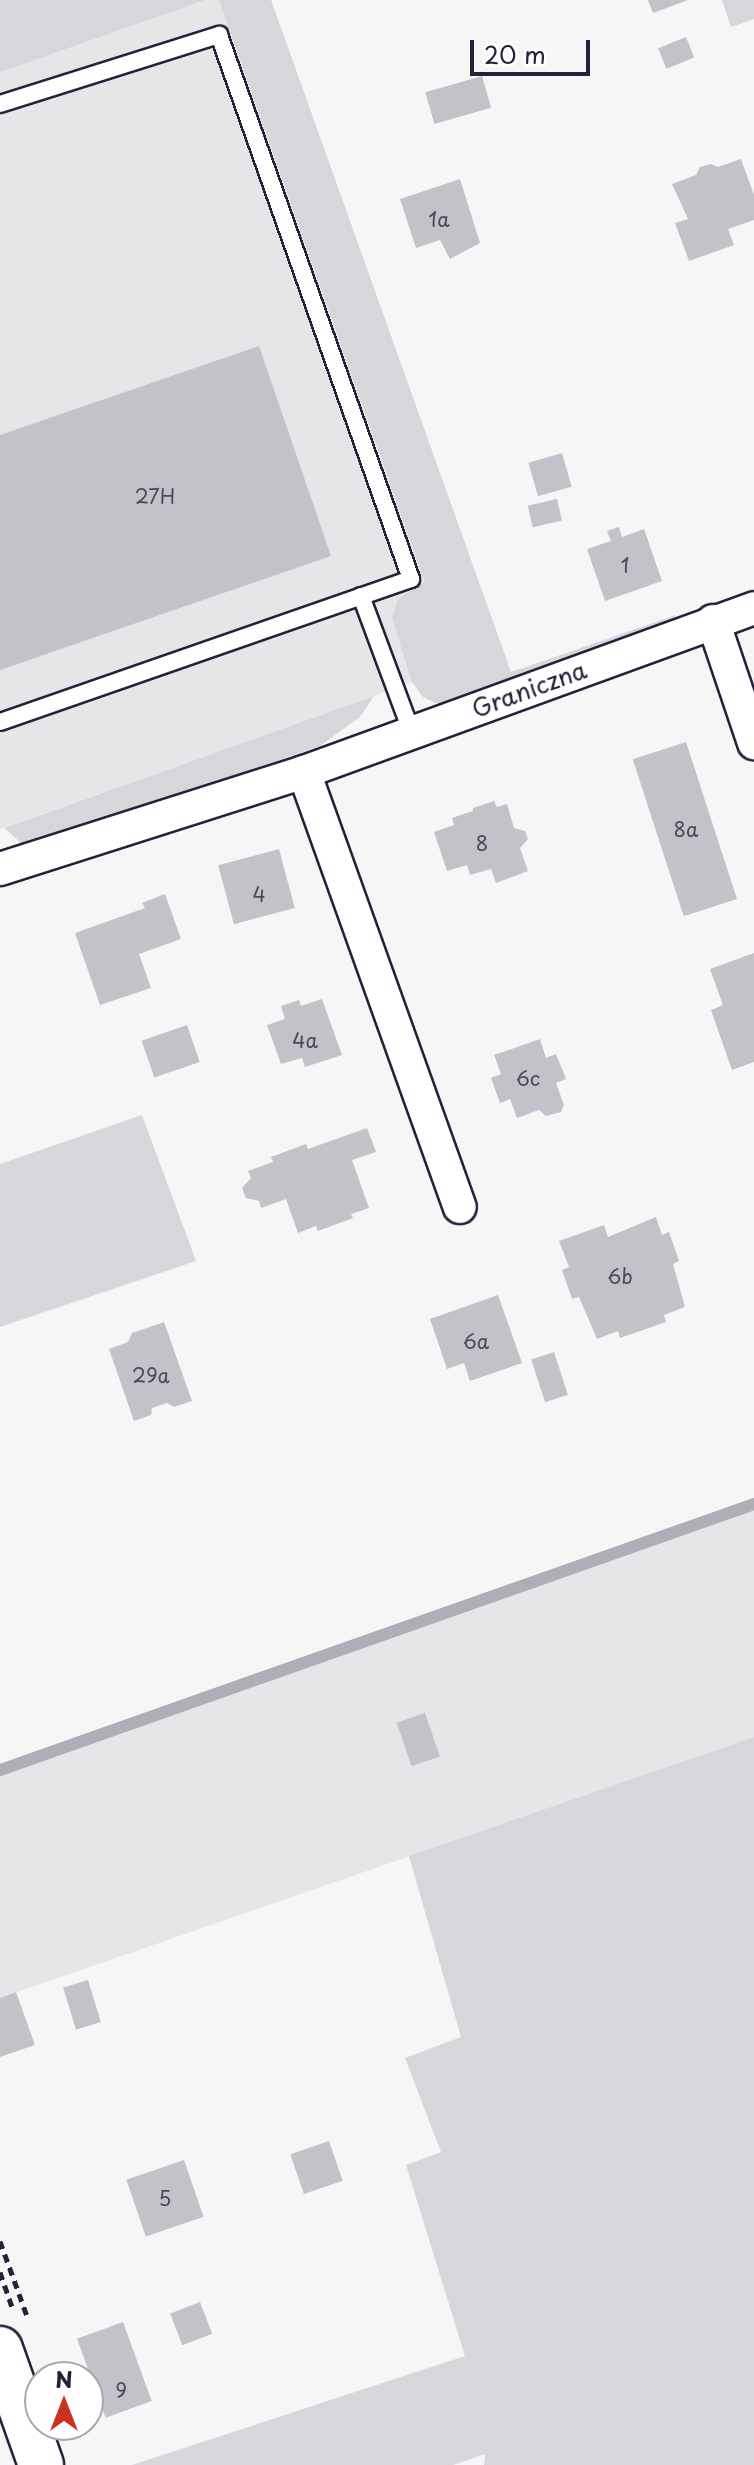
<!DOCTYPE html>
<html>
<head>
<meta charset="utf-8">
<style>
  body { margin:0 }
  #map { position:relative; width:754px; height:2465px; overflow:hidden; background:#f6f6f7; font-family:"Playpen Sans",sans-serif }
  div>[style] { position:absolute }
  .built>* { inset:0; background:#e6e6e9 }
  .green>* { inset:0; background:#d7d7db }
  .stream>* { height:12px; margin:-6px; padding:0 6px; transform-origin:6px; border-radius:6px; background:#aeaeb7 }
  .building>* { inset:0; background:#c2c2c9; transform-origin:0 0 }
  .path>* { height:5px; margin-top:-2.5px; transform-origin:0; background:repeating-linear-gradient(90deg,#22223b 0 8px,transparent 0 14px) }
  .roads { filter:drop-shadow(2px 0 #22223b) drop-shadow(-2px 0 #22223b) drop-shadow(0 2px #22223b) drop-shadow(0 -2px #22223b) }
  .lane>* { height:16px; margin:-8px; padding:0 8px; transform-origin:8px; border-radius:8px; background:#fff }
  .street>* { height:32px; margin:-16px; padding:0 16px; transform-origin:16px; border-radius:16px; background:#fff }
  .secondary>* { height:44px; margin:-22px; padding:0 22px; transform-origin:22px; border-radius:22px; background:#fff }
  span { translate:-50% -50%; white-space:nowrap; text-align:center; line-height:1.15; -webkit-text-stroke:8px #fff; paint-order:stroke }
  .number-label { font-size:20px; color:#4a4a5e }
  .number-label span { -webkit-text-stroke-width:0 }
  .street-label { font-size:24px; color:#22223b }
  .north { position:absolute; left:24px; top:2361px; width:80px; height:80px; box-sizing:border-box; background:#fff; border:2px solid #a7a7b1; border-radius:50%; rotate:0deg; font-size:22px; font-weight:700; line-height:32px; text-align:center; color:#22223b }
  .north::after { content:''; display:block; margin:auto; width:28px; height:36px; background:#c8321e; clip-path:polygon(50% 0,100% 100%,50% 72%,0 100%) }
  .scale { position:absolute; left:470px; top:40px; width:120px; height:36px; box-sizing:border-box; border:4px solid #22223b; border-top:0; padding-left:10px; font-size:24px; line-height:28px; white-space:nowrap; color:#22223b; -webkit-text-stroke:6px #fff; paint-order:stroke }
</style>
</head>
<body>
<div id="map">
  <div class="built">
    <i style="clip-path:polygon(0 0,271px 0,503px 650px,0 829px)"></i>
    <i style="clip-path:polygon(754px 1509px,754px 1737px,0 1998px,0 1773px)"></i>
  </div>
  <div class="green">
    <i style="clip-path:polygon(0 0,205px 0,0 72px)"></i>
    <i style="clip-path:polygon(219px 0,271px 0,511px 672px,676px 615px,670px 625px,447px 703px,435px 703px,423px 697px,412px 682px,392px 618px,398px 599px,425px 582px)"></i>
    <i style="clip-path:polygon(722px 0,754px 0,754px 19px,731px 27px)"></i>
    <i style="clip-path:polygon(374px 696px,360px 717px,320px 746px,27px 848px,4px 828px)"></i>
    <i style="clip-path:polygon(142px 1115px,196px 1261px,0 1327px,0 1164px)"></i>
    <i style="clip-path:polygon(754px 1737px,754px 2465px,484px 2465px,485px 2454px,453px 2465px,132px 2465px,465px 2356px,406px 2165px,441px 2152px,405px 2058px,461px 2037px,409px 1856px)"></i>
  </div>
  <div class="stream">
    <i style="left:0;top:1770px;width:800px;rotate:-19.43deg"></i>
  </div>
  <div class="building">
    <i style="clip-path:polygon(648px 0,688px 0,653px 13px)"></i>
    <i style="left:686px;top:37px;width:22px;height:30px;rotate:68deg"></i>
    <i style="left:482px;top:76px;width:33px;height:59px;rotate:74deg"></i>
    <i style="clip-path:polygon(741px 159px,754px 195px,754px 220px,728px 229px,734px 245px,689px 261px,675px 223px,688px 219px,672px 184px,696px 175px,700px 167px,711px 164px,718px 167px)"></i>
    <i style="clip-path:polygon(460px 179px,480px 243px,450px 259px,440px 240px,416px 248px,400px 199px)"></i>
    <i style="clip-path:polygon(259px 346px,331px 556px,0 670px,0 435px)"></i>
    <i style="left:562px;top:453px;width:35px;height:35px;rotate:74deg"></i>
    <i style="left:557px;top:499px;width:22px;height:30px;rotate:77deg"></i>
    <i style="clip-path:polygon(619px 527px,622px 537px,644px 529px,662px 581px,605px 601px,587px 549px,611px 541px,607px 531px)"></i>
    <i style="left:686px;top:742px;width:165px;height:56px;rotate:72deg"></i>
    <i style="clip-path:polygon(494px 801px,497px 807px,507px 804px,514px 828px,525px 831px,528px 839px,520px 848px,528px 871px,496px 883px,491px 869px,470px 875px,467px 865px,447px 871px,434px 832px,454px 825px,452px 818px,473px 811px,473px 808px)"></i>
    <i style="left:279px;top:849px;width:61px;height:63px;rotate:75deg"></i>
    <i style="clip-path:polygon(165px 894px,181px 939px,139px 954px,151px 988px,100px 1005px,75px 933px,145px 908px,142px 903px)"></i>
    <i style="clip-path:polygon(754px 953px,754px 1062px,732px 1070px,711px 1010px,723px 1005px,710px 969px)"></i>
    <i style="clip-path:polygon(322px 999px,342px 1055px,305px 1067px,302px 1058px,281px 1064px,267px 1025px,285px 1019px,281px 1006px,299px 1000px,301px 1006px)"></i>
    <i style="left:187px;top:1025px;width:39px;height:48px;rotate:71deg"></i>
    <i style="clip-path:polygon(540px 1039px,546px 1058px,556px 1054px,566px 1079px,556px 1083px,564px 1105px,561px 1112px,546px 1116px,539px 1110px,517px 1118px,510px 1099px,500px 1103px,491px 1078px,501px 1074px,494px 1055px)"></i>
    <i style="clip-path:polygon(367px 1128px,376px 1152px,352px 1160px,369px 1208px,351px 1214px,353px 1218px,318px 1231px,316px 1226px,298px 1233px,286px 1199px,261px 1208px,259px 1201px,246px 1198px,242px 1188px,251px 1178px,248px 1171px,273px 1162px,271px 1157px,306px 1144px,308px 1149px)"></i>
    <i style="clip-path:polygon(656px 1217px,662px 1235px,669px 1232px,679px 1261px,673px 1264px,685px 1307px,664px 1315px,666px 1322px,620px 1338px,618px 1331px,597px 1339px,579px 1297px,572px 1299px,562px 1270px,569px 1267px,559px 1241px,604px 1225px,608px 1237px)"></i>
    <i style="clip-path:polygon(498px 1295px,522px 1363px,470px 1381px,464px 1363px,447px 1369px,430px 1319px)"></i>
    <i style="clip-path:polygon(164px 1322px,192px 1401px,174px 1407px,167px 1403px,152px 1408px,151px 1415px,134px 1421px,109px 1349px,128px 1342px,132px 1333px)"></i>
    <i style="left:554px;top:1352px;width:45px;height:24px;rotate:72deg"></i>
    <i style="left:425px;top:1713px;width:46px;height:30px;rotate:71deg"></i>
    <i style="left:88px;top:1980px;width:44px;height:26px;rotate:73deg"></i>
    <i style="clip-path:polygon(16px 1992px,35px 2045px,0 2057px,0 1998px)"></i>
    <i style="left:329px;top:2141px;width:42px;height:41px;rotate:71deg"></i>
    <i style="left:184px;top:2160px;width:60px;height:61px;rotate:71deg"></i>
    <i style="left:200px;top:2302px;width:34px;height:32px;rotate:69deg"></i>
    <i style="left:123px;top:2322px;width:84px;height:49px;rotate:70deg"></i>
  </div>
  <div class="path">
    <i style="left:0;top:2241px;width:80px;rotate:70.2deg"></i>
    <i style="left:0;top:2272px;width:39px;rotate:71deg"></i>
  </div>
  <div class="roads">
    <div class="lane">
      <i style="left:0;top:104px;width:230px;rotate:-17.5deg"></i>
      <i style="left:219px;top:35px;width:577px;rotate:70.56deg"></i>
      <i style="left:411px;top:579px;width:435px;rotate:160.8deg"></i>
      <i style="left:361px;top:596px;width:146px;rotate:69.6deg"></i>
    </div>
    <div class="street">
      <i style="left:713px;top:621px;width:129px;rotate:71.4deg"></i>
      <i style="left:304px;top:772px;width:462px;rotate:70.3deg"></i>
      <i style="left:0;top:869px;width:319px;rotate:-17.7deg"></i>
      <i style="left:304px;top:772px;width:479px;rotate:-20deg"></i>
    </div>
    <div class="secondary">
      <i style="left:0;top:2349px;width:123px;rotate:70.5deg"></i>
    </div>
  </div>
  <div class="number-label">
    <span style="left:439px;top:219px">1a</span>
    <span style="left:155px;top:496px">27H</span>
    <span style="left:625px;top:565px">1</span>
    <span style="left:686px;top:829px">8a</span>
    <span style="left:482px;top:843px">8</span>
    <span style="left:259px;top:894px">4</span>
    <span style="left:305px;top:1040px">4a</span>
    <span style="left:528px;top:1078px">6c</span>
    <span style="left:620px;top:1276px">6b</span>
    <span style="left:476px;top:1341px">6a</span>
    <span style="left:151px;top:1375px">29a</span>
    <span style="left:165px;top:2198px">5</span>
    <span style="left:121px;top:2390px">9</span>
  </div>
  <div class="street-label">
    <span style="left:529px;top:689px;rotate:-20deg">Graniczna</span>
  </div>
  <div class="north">N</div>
  <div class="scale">20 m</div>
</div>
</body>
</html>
